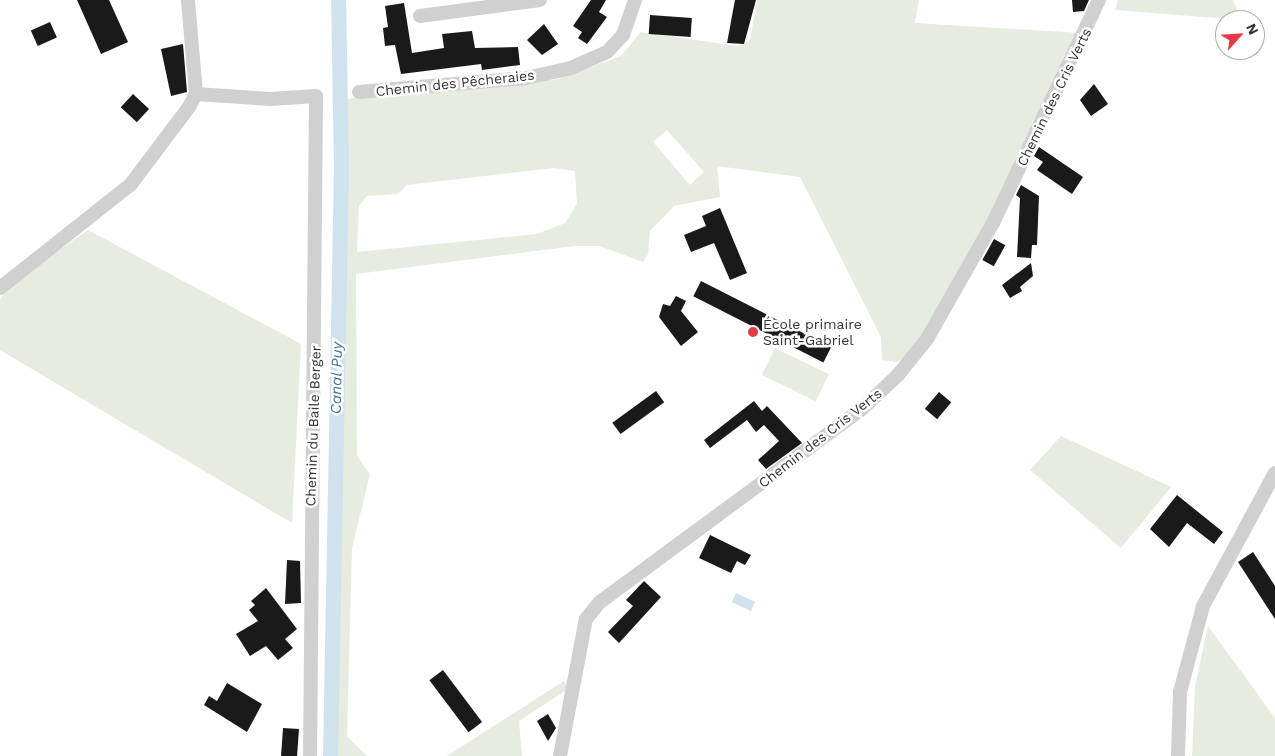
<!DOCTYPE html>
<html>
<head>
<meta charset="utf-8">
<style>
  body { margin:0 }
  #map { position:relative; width:1275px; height:756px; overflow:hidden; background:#fff; font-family:"Work Sans",sans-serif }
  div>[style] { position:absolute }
  .green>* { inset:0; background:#e6ecdf; transform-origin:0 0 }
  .water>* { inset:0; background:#cfe2ee; transform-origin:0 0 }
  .canal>* { height:15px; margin:-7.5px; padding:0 7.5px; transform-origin:7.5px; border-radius:7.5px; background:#cfe2ee }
  .building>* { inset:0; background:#1a1a1a; transform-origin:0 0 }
  .minor>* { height:14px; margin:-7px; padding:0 7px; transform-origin:7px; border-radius:7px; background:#d0d0d0 }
  .dots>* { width:14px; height:14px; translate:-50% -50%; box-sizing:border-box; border:2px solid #fff; border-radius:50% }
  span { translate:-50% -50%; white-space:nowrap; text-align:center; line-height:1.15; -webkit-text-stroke:5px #fff; paint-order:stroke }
  .street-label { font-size:14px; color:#333 }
  .poi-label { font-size:14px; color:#333 }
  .left { translate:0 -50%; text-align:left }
  .water-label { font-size:15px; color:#3f7597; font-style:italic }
  .north { position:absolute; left:1215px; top:10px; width:50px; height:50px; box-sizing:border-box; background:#fff; border:1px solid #adadad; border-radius:50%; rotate:64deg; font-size:14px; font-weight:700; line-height:20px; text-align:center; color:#333 }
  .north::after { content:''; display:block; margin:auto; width:18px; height:22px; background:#e63946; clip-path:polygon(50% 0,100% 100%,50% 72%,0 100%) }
</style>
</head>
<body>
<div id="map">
  <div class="green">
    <i style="clip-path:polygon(evenodd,757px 0,919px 0,915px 23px,1080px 33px,1015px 160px,1004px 193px,914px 352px,897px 362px,882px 360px,881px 337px,800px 177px,717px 166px,720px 197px,674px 206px,650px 231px,648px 254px,643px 262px,600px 246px,575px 246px,356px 274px,357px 456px,370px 474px,352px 548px,347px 736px,367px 756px,333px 756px,345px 99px,558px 79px,621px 56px,641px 32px,738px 46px,750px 40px,757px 0,667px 130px,704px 172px,690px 185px,653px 142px,667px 130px,757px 0,554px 168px,575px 171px,577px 204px,565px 223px,537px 234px,357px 252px,359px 206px,367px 196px,398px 194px,407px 185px,554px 168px)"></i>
    <i style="clip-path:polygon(1118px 0,1233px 0,1241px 20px,1115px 10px)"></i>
    <i style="clip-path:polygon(88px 230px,301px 344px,292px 523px,0 350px,0 300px,12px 283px)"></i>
    <i style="left:775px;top:348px;width:60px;height:30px;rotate:26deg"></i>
    <i style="clip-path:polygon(1061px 436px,1171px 487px,1121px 548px,1030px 470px)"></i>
    <i style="clip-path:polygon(1208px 626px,1275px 718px,1275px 756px,1192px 756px,1195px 687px)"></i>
    <i style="clip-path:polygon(564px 681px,568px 689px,519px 721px,522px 756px,447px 756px)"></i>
  </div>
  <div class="water">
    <i style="left:736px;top:593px;width:21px;height:10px;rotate:25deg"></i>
  </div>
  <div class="canal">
    <i style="left:330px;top:756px;width:589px;rotate:-88.93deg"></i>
    <i style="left:341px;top:167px;width:167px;rotate:-91deg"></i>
  </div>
  <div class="building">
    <i style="clip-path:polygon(77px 0,109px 0,128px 42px,101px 54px)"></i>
    <i style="clip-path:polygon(591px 0,606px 0,599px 12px,607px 17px,587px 44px,578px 38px,582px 32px,573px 26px)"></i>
    <i style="clip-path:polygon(735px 0,756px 0,744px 44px,727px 43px)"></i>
    <i style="clip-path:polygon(1072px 0,1089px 0,1084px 11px,1073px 12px)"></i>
    <i style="clip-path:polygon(404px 3px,412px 53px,444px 48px,442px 34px,472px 31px,475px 48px,518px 47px,520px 65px,482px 70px,481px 64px,401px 74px,395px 45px,385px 46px,383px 28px,388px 27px,385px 6px)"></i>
    <i style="left:650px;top:15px;width:42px;height:19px;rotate:4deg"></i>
    <i style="left:50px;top:22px;width:17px;height:21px;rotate:66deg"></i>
    <i style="clip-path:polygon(544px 24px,558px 44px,542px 55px,527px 40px)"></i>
    <i style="clip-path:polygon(183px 44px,187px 92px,171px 96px,161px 49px)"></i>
    <i style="clip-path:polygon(1094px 84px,1108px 104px,1091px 116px,1080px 100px)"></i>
    <i style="left:133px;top:94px;width:22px;height:18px;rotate:43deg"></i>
    <i style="clip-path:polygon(1039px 147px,1083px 177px,1072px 194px,1037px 170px,1043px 162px,1034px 156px)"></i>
    <i style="clip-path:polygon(1021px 185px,1039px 196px,1037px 245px,1032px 245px,1031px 258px,1017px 257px,1020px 198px,1016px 195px)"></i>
    <i style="clip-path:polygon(720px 208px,747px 273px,730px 280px,714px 243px,691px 252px,684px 235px,706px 226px,702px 216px)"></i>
    <i style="left:994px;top:239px;width:13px;height:24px;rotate:29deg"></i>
    <i style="clip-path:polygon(1031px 263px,1033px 276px,1020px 287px,1022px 291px,1010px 298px,1002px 285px)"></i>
    <i style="left:701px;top:281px;width:146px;height:17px;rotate:27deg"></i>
    <i style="clip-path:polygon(676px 296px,686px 301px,681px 311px,698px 332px,681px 346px,659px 317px,663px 304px,670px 306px)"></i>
    <i style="left:656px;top:391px;width:14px;height:54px;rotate:54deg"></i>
    <i style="left:939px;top:392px;width:16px;height:22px;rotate:40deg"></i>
    <i style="clip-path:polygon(754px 401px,762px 411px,767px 406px,802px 443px,766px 469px,758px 460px,779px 441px,764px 425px,756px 432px,747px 420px,710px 448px,704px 440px)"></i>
    <i style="clip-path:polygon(1177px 495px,1223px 532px,1214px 544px,1187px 523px,1169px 547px,1150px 529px)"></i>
    <i style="clip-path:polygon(710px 535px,751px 555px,745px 565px,737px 561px,731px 573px,699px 558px)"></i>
    <i style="clip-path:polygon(1253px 552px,1275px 586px,1275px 619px,1238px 562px)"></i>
    <i style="clip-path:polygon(287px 560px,300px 561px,301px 603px,285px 604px)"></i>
    <i style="clip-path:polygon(644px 581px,661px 597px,619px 643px,608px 632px,633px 606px,626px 600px)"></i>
    <i style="clip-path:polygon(266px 588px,297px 629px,285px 639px,293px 648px,278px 660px,266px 646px,250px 656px,236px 634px,258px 621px,249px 610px,255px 605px,251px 601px)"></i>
    <i style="left:443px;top:670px;width:65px;height:17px;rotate:53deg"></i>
    <i style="clip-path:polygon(227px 683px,262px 704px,247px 732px,204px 705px,209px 696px,217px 701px)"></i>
    <i style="clip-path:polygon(548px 714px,556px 728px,548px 741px,537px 721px)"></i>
    <i style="left:283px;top:728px;width:16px;height:28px;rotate:4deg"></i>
  </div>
  <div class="minor">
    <i style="left:420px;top:16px;width:121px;rotate:-7.6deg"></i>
    <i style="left:359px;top:92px;width:168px;rotate:-4.8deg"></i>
    <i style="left:526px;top:78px;width:46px;rotate:-12.5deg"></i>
    <i style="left:571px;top:68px;width:39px;rotate:-24deg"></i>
    <i style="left:607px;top:52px;width:23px;rotate:-47deg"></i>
    <i style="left:623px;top:35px;width:37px;rotate:-71deg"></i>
    <i style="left:196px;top:94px;width:74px;rotate:3.9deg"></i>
    <i style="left:270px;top:99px;width:46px;rotate:-3.7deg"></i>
    <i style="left:316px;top:96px;width:660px;rotate:90.52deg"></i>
    <i style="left:0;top:288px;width:167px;rotate:-38.4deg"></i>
    <i style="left:131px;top:184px;width:96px;rotate:-53deg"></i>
    <i style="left:189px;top:107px;width:15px;rotate:-62deg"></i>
    <i style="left:196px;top:94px;width:94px;rotate:-94.9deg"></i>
    <i style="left:560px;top:756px;width:139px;rotate:-79.3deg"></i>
    <i style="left:586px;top:619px;width:22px;rotate:-51deg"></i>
    <i style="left:600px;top:602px;width:325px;rotate:-36.4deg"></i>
    <i style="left:862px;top:409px;width:50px;rotate:-43.4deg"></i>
    <i style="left:898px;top:375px;width:46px;rotate:-51.1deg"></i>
    <i style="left:927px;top:339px;width:133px;rotate:-60.4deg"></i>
    <i style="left:993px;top:223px;width:247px;rotate:-64.6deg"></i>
    <i style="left:1178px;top:756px;width:64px;rotate:-88.2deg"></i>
    <i style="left:1180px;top:692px;width:89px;rotate:-75deg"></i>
    <i style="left:1203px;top:606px;width:151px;rotate:-61.6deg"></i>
  </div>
  <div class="dots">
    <i style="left:753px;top:332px;background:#e63946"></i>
  </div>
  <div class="street-label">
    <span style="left:455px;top:83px;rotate:-6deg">Chemin des Pêcheraies</span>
    <span style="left:1054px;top:97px;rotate:-64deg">Chemin des Cris Verts</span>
    <span style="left:313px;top:426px;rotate:-88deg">Chemin du Baile Berger</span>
    <span style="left:820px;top:438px;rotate:-38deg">Chemin des Cris Verts</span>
  </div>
  <div class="poi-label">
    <span class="left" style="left:763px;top:332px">École primaire<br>Saint-Gabriel</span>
  </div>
  <div class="water-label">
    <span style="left:337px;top:378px;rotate:-89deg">Canal Puy</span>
  </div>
  <div class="north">N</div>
</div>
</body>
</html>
